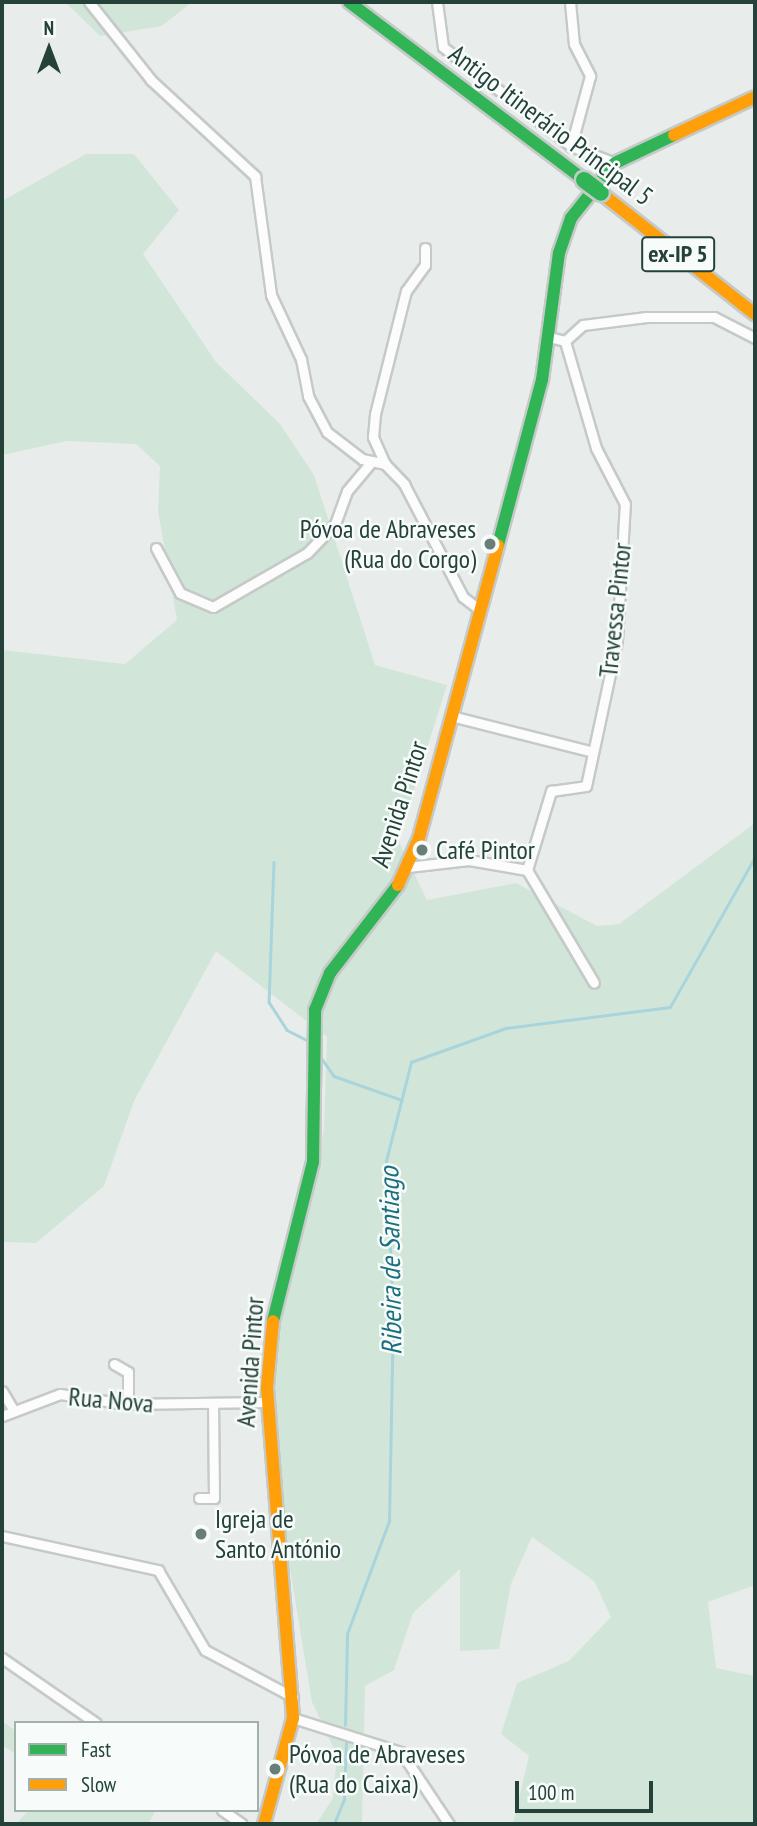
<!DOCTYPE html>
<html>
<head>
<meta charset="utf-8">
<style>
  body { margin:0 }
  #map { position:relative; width:757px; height:1826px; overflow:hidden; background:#e8edeb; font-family:"PT Sans Narrow",sans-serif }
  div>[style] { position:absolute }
  .green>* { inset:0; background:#d1e6d8 }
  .stream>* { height:2.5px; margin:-1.25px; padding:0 1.25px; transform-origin:1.25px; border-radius:1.25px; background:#a9d4db }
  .roads { filter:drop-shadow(2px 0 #c5cac8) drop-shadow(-2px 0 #c5cac8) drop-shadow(0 2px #c5cac8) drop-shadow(0 -2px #c5cac8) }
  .street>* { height:9px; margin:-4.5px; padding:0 4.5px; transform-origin:4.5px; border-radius:4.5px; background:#fcfcfc }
  .fast>* { height:12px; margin:-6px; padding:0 6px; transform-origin:6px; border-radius:6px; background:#30b455 }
  .slow>* { height:12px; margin:-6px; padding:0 6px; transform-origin:6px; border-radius:6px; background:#ff9f0a }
  .bridges { filter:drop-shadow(2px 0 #c3ccc9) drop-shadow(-2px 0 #c3ccc9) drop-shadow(0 2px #c3ccc9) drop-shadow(0 -2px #c3ccc9) }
  .fast-bridge>* { height:16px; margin:-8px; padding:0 8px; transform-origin:8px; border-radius:8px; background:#30b455 }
  .dots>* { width:19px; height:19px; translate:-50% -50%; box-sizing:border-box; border:4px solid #f7fbf9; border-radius:50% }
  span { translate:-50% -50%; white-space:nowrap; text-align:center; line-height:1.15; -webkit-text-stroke:5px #f7fbf9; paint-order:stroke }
  .shield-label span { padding:2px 5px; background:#f7fbf9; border:2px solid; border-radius:5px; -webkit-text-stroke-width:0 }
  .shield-label { font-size:24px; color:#24423a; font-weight:700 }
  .street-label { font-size:26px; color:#24423a }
  .poi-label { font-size:26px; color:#24423a }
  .right { translate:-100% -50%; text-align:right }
  .left { translate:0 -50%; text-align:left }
  .water-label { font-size:28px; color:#1c6f80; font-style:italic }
  .frame { position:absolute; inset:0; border:4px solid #24423a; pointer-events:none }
  .legend { position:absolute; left:14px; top:1721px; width:245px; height:91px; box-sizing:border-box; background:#f7fbf9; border:2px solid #a3b1ad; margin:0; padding:9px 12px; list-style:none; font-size:21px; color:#24423a }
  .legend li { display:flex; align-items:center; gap:14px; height:35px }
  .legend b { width:35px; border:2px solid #a3b1ad }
  .north { position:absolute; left:14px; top:14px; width:70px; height:70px; -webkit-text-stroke:5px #f7fbf9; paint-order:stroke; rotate:0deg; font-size:19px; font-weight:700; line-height:28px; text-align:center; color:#24423a }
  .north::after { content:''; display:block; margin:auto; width:24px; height:32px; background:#24423a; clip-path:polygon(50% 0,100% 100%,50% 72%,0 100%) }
  .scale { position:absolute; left:515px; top:1781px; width:138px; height:32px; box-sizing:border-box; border:4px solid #24423a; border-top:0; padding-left:9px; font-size:21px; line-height:24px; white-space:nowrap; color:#24423a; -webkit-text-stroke:5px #f7fbf9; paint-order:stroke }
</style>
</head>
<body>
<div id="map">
  <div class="green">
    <i style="clip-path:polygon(65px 2px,192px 2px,162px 26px,100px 36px)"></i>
    <i style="clip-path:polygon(86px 154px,134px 154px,179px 210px,143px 254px,216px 362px,280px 424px,314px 475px,375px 665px,447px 685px,398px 840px,427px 900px,516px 883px,597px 926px,619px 924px,755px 823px,755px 1585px,708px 1602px,716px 1668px,755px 1676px,755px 1824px,513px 1824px,529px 1756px,501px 1734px,517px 1683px,569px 1661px,611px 1617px,594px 1581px,532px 1537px,511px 1584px,499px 1649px,460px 1651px,460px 1569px,413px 1613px,394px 1670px,365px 1686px,362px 1824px,316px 1824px,333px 1798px,337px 1755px,312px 1702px,282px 1521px,275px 1394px,284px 1292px,315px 1187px,324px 1128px,327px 1037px,216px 951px,134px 1101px,104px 1186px,36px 1243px,2px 1242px,2px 650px,125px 664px,177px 620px,158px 511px,160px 466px,136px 444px,67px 441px,2px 455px,2px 201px)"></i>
    <i style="clip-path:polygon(2px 1721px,16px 1731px,16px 1754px,2px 1745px)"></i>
    <i style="clip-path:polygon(29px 1810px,156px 1810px,148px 1824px,16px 1824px)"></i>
  </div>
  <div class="stream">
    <i style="left:274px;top:862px;width:140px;rotate:92deg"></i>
    <i style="left:269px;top:1002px;width:33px;rotate:57deg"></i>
    <i style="left:287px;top:1030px;width:22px;rotate:27deg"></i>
    <i style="left:320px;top:1056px;width:24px;rotate:55deg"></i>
    <i style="left:334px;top:1076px;width:72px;rotate:19.4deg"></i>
    <i style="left:345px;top:1725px;width:91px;rotate:-88.7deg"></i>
    <i style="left:347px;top:1634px;width:121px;rotate:-69.6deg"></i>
    <i style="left:389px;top:1521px;width:206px;rotate:-88.9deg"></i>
    <i style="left:393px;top:1315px;width:154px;rotate:-92.6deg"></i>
    <i style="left:386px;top:1161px;width:102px;rotate:-75.8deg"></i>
    <i style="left:411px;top:1062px;width:101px;rotate:-19.7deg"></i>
    <i style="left:506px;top:1028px;width:165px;rotate:-7.3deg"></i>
    <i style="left:670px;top:1007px;width:172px;rotate:-60.5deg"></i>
    <i style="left:334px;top:1824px;width:27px;rotate:-68deg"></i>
    <i style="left:344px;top:1799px;width:58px;rotate:-88deg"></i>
  </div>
  <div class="roads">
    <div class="street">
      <i style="left:89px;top:2px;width:100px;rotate:51.5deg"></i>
      <i style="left:151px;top:80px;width:142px;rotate:42.7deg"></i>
      <i style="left:255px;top:176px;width:120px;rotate:82.3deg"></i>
      <i style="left:271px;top:295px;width:71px;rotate:64.9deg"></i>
      <i style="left:301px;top:359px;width:38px;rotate:79deg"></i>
      <i style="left:308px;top:396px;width:41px;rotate:62.2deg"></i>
      <i style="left:327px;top:432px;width:44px;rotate:37.6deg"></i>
      <i style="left:362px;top:459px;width:24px;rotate:12deg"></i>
      <i style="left:385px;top:464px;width:28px;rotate:46deg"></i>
      <i style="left:404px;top:484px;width:127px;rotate:62.4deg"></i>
      <i style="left:463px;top:597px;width:20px;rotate:37deg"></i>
      <i style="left:437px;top:2px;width:45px;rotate:82.4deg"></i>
      <i style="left:443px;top:47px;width:162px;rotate:37.7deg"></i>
      <i style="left:571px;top:146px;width:47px;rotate:21.1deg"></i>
      <i style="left:570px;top:2px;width:42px;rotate:84.6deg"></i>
      <i style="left:574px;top:44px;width:36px;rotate:63deg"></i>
      <i style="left:590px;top:76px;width:73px;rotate:105.2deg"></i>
      <i style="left:565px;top:341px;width:24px;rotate:-42deg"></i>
      <i style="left:583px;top:325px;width:64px;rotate:-7.2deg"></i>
      <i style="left:646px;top:317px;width:68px"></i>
      <i style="left:714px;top:317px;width:46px;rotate:27.1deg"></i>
      <i style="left:385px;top:464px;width:30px;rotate:-114deg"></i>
      <i style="left:373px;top:437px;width:23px;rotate:-85deg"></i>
      <i style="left:375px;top:414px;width:127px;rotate:-75.9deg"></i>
      <i style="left:406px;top:291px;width:32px;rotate:-54deg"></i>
      <i style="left:425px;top:265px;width:17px;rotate:-90deg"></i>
      <i style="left:156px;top:548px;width:51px;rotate:61.9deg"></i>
      <i style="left:180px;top:593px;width:36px;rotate:23deg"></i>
      <i style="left:213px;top:607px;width:108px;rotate:-29.9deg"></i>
      <i style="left:307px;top:553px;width:40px;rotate:-46deg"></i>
      <i style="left:335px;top:524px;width:35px;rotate:-70deg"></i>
      <i style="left:347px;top:491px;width:39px;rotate:-50deg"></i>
      <i style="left:451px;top:716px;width:146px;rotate:14.2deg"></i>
      <i style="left:408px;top:867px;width:61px;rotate:-6.5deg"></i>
      <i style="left:469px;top:860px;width:59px;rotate:9.8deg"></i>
      <i style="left:527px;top:870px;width:131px;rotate:59.3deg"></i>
      <i style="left:527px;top:870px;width:83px;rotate:-73.1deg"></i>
      <i style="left:551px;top:791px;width:35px;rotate:-8deg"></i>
      <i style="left:586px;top:786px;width:148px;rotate:-77.9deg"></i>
      <i style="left:617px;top:641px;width:137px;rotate:-86.7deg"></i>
      <i style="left:625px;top:504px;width:63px;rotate:-117.4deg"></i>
      <i style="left:596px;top:448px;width:111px;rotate:-106.2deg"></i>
      <i style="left:565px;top:341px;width:16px;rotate:-166deg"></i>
      <i style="left:114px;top:1364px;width:16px;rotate:30deg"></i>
      <i style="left:128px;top:1372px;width:32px;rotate:90deg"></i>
      <i style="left:2px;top:1391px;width:21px;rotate:59deg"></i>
      <i style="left:2px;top:1416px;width:62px;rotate:-20.8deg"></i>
      <i style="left:60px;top:1394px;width:66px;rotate:8.7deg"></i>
      <i style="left:125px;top:1404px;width:142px;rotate:-0.8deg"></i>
      <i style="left:199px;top:1498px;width:15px"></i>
      <i style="left:214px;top:1498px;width:94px;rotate:-90.6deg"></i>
      <i style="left:2px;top:1536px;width:160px;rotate:12.3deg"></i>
      <i style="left:158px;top:1570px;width:93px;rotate:59.6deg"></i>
      <i style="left:205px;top:1650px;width:100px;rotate:28.1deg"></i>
      <i style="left:2px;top:1658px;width:114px;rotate:34.7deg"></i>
      <i style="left:293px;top:1718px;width:113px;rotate:17.5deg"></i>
      <i style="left:401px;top:1752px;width:87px;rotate:56.3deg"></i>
      <i style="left:222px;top:1810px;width:24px;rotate:35deg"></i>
    </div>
    <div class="fast">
      <i style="left:349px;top:2px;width:295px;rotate:37.1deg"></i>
      <i style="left:498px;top:545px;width:171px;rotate:-75.1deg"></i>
      <i style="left:542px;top:380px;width:128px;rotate:-82.4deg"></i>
      <i style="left:559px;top:253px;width:37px;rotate:-71deg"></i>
      <i style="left:571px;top:218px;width:70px;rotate:-51.3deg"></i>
      <i style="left:615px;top:163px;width:65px;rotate:-25.4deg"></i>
      <i style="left:273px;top:1321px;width:164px;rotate:-75.9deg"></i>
      <i style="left:313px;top:1162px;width:152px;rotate:-89.2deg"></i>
      <i style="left:315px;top:1010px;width:40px;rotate:-68deg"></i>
      <i style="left:330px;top:973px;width:111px;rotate:-52.3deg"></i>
    </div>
    <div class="slow">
      <i style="left:674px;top:135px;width:89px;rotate:-25.1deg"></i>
      <i style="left:601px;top:193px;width:196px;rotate:38.2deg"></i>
      <i style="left:398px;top:885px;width:51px;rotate:-65.9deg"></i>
      <i style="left:419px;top:838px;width:303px;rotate:-74.9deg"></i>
      <i style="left:264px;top:1824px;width:110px;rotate:-74.7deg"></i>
      <i style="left:293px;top:1718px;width:332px;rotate:-94.5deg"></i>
      <i style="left:267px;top:1387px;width:66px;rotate:-84.8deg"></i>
    </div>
  </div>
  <div class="bridges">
    <div class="fast-bridge">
      <i style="left:584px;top:180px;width:21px;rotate:37deg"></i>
    </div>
  </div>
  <div class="dots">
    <i style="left:490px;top:544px;background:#697e78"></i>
    <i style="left:422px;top:850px;background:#697e78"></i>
    <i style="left:201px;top:1534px;background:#697e78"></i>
    <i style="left:275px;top:1769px;background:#697e78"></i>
  </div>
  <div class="shield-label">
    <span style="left:678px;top:254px">ex-IP 5</span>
  </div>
  <div class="street-label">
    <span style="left:551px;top:125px;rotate:37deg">Antigo Itinerário Principal 5</span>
    <span style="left:615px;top:610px;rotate:-84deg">Travessa Pintor</span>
    <span style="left:399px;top:804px;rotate:-72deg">Avenida Pintor</span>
    <span style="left:250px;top:1362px;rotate:-86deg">Avenida Pintor</span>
    <span style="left:111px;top:1400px;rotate:5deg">Rua Nova</span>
  </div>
  <div class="poi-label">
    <span class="right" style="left:476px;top:544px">Póvoa de Abraveses<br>(Rua do Corgo)</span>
    <span class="left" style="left:436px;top:850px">Café Pintor</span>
    <span class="left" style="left:215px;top:1534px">Igreja de<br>Santo António</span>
    <span class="left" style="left:289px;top:1769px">Póvoa de Abraveses<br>(Rua do Caixa)</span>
  </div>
  <div class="water-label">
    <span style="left:390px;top:1261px;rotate:-91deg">Ribeira de Santiago</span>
  </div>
  <div class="frame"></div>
  <ul class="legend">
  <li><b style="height:9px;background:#30b455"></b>Fast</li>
  <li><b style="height:9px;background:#ff9f0a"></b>Slow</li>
  </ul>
  <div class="north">N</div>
  <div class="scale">100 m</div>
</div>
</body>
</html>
